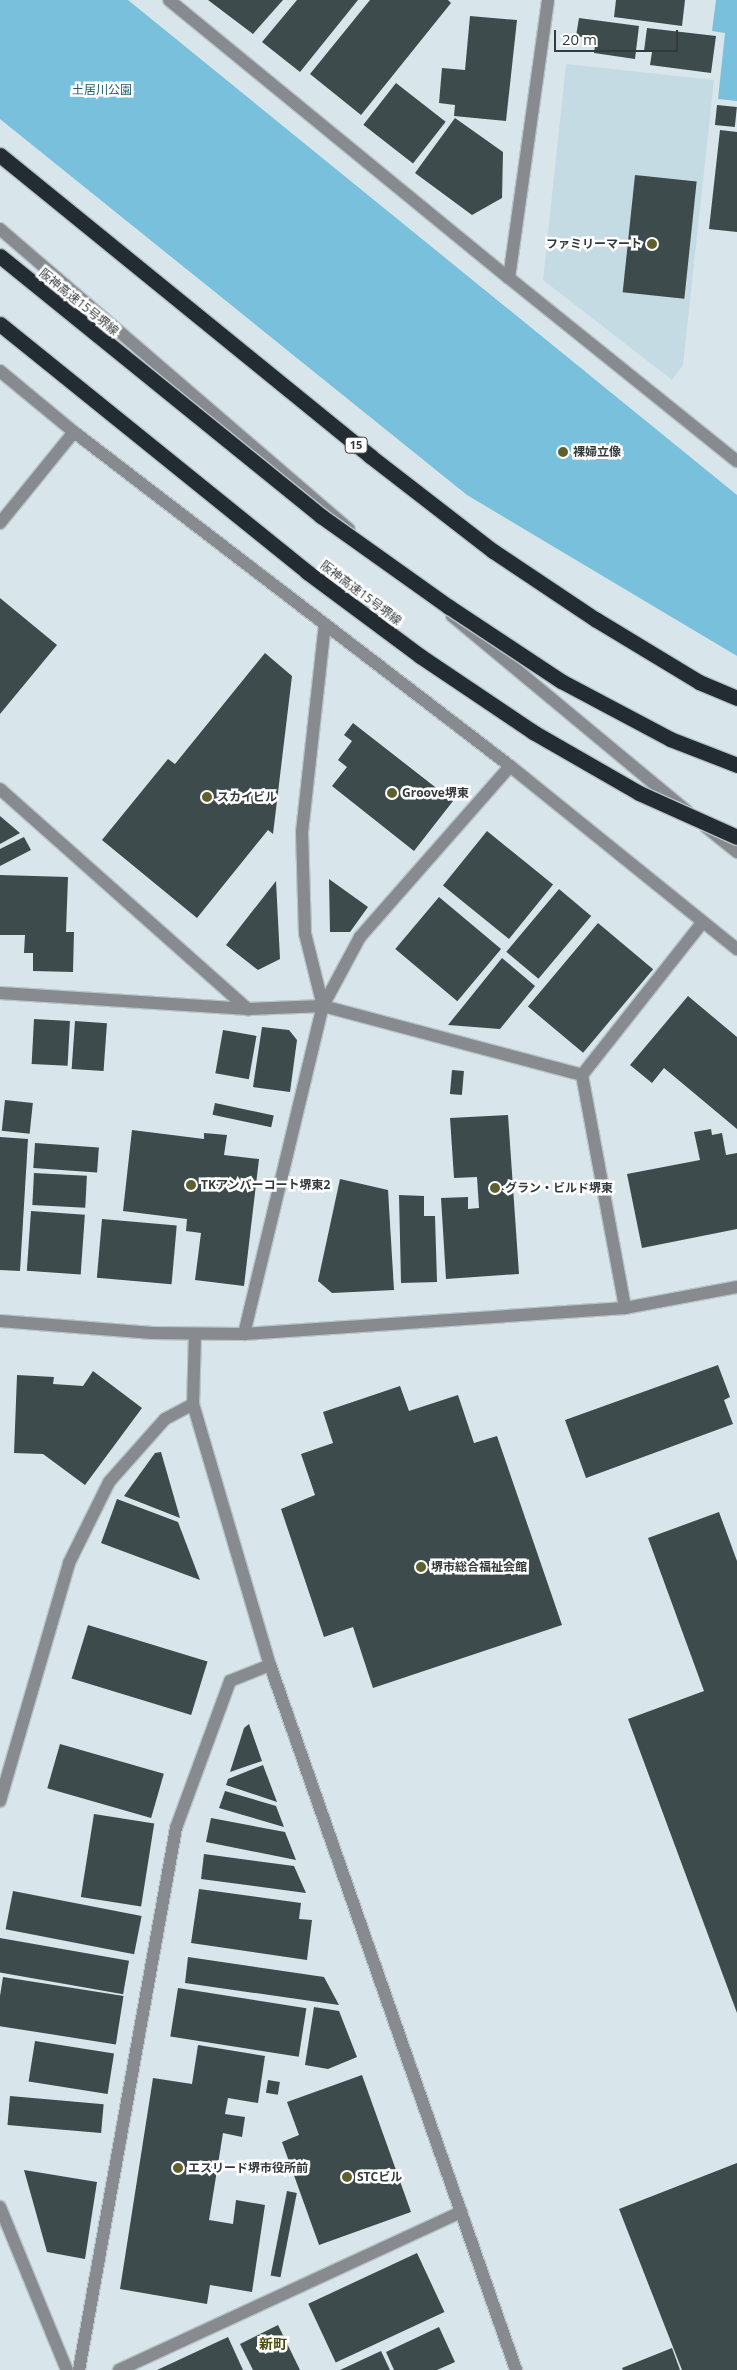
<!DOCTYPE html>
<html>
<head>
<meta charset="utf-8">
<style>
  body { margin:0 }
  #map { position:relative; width:737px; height:2370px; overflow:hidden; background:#d8e6ec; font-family:"Open Sans","Noto Sans JP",sans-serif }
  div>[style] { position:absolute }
  .built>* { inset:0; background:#c5dbe4 }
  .green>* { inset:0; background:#78c0dc }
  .building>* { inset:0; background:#3d4b4c; transform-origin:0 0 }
  .roads { filter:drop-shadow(1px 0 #b7c4c9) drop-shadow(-1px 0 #b7c4c9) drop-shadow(0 1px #b7c4c9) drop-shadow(0 -1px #b7c4c9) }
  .minor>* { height:12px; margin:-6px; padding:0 6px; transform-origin:6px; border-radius:6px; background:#878b8f }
  .highway>* { height:15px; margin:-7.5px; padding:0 7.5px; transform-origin:7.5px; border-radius:7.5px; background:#242c33 }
  .bridges { filter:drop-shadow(1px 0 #b7c4c9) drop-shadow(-1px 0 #b7c4c9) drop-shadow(0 1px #b7c4c9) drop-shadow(0 -1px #b7c4c9) }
  .highway-bridge>* { height:15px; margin:-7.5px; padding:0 7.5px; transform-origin:7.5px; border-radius:7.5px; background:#242c33 }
  .dots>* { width:14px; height:14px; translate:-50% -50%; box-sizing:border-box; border:2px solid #fff; border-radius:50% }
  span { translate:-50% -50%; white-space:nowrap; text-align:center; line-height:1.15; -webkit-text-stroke:5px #fff; paint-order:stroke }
  .shield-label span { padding:1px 4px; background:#fff; border:1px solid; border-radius:4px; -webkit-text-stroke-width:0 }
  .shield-label { font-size:11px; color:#343a3c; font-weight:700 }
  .park-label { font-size:12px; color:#225d71 }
  .poi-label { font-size:12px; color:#343a3c; font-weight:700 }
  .right { translate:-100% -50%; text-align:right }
  .left { translate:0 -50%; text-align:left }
  .street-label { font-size:12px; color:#343a3c }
  .neighbourhood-label { font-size:14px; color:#4b4d10; font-weight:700 }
  .scale { position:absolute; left:554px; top:30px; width:124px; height:22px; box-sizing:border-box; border:2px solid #343a3c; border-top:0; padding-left:6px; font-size:15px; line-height:18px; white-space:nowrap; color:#343a3c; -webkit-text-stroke:4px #fff; paint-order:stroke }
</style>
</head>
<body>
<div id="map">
  <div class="built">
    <i style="clip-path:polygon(566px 64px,714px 80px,683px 365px,672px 380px,543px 280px)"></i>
  </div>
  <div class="green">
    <i style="clip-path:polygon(0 0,128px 0,737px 495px,737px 656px,467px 495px,0 119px)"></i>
    <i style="clip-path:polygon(716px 0,737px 0,737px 101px,718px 99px,725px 33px,712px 31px)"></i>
  </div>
  <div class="building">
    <i style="clip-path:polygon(208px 0,283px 0,253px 34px)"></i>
    <i style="clip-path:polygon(297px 0,358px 0,300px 72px,262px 42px)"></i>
    <i style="clip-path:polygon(370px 0,448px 0,451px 3px,361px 115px,310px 74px)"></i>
    <i style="clip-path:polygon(616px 0,685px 0,682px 26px,614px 17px)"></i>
    <i style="clip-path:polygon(470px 16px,517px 20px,506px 121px,454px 116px,455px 105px,439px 103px,442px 68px,465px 70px)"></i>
    <i style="clip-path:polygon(579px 18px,639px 26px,635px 59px,594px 53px,596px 39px,576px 36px)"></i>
    <i style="clip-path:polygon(647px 28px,716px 36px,711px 73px,650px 65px,652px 52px,644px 51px)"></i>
    <i style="left:396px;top:83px;width:63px;height:53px;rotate:38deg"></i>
    <i style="left:717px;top:105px;width:20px;height:20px;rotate:6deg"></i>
    <i style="clip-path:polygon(455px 118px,503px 152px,502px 198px,472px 215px,415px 173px)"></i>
    <i style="clip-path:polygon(720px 130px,737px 132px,737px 232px,709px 229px)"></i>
    <i style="left:635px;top:175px;width:62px;height:118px;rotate:6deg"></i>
    <i style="clip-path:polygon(0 598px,57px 645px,0 714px)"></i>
    <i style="clip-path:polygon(265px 653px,292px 676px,273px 834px,268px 830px,197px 918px,102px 840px,168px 759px,175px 764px)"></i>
    <i style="clip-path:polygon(353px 723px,453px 801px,414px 851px,332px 786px,347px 767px,338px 760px,352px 741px,344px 735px)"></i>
    <i style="clip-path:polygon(0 816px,20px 833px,0 844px)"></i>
    <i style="left:487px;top:831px;width:85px;height:70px;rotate:39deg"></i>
    <i style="clip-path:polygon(24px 837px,31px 850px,0 866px,0 849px)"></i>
    <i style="clip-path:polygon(0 875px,68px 877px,66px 932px,74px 932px,73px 972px,33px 971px,33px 953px,24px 953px,25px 935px,0 935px)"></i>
    <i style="clip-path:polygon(329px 879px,368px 907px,350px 932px,330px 932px)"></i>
    <i style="clip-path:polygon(276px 881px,280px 959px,258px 970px,226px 945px)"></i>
    <i style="left:559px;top:889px;width:42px;height:82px;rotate:40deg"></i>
    <i style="left:439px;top:897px;width:81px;height:68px;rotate:40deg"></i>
    <i style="left:598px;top:923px;width:72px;height:109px;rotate:40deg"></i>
    <i style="clip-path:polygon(502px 958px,535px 986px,500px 1029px,448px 1025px)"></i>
    <i style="clip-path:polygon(688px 996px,737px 1037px,737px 1129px,664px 1068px,652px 1083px,630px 1065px)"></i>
    <i style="left:34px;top:1019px;width:36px;height:45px;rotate:3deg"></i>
    <i style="left:75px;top:1021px;width:32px;height:48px;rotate:4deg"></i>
    <i style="clip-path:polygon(262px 1027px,289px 1030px,297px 1040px,290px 1092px,253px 1087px)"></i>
    <i style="left:223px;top:1030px;width:34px;height:44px;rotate:10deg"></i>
    <i style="left:452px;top:1070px;width:12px;height:24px;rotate:5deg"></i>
    <i style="left:5px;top:1100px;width:28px;height:31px;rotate:6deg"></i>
    <i style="left:215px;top:1103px;width:60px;height:12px;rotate:12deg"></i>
    <i style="clip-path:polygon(508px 1115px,519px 1274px,446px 1279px,441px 1198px,468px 1197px,468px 1209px,479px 1208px,477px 1177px,454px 1178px,450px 1118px)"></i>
    <i style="clip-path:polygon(711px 1129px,712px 1135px,722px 1133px,726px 1155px,737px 1153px,737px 1229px,642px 1248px,627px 1174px,700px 1160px,694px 1132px)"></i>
    <i style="clip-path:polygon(132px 1130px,204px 1139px,204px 1133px,227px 1135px,224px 1155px,259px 1159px,244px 1286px,195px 1280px,201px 1233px,186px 1231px,187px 1219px,123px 1211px)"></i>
    <i style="clip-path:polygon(0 1137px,28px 1139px,20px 1271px,0 1270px)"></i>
    <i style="left:35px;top:1143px;width:64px;height:25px;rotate:4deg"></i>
    <i style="left:34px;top:1173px;width:53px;height:32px;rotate:3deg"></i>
    <i style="clip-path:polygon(340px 1179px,388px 1190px,394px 1290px,332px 1293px,318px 1281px)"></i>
    <i style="clip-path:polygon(399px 1195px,424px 1196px,424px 1216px,435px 1216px,437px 1282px,401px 1283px)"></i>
    <i style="left:31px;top:1211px;width:54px;height:60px;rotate:4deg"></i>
    <i style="left:102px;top:1219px;width:75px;height:59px;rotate:5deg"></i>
    <i style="clip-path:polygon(718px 1365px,730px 1397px,724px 1400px,733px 1424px,586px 1478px,565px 1420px)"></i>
    <i style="clip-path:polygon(93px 1371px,142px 1408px,85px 1485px,43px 1454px,14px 1453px,17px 1375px,54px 1377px,53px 1384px,83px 1386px)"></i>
    <i style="clip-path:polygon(400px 1386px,409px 1411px,458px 1395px,474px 1443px,497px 1436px,562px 1625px,373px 1688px,353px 1627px,324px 1637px,281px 1509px,315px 1495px,301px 1454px,333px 1443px,323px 1412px)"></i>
    <i style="clip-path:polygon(161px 1452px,180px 1518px,124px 1496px,155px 1453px)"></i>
    <i style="clip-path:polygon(117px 1499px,178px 1522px,200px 1580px,101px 1543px)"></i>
    <i style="clip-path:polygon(719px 1512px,737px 1561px,737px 2013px,628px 1719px,704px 1691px,648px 1538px)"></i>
    <i style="left:88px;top:1625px;width:125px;height:56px;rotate:17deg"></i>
    <i style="clip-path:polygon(249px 1724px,262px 1761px,230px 1772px,244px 1728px)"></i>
    <i style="left:60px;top:1744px;width:108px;height:46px;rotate:16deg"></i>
    <i style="clip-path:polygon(263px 1765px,277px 1802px,226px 1785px,228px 1779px)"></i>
    <i style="clip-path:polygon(225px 1791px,276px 1806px,284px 1827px,219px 1808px)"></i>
    <i style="left:94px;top:1814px;width:61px;height:84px;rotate:9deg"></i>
    <i style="clip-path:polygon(211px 1818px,285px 1832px,296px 1860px,206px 1842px)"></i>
    <i style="clip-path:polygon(204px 1854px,294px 1866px,306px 1893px,201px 1879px)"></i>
    <i style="clip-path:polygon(199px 1889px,301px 1903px,299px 1919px,312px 1920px,307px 1960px,191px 1943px)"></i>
    <i style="left:13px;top:1891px;width:131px;height:39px;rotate:11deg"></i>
    <i style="left:0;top:1938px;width:131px;height:34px;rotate:10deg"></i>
    <i style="clip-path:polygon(188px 1957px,324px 1977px,339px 2005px,185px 1983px)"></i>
    <i style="left:3px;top:1977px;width:122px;height:49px;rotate:9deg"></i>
    <i style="left:178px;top:1988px;width:130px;height:49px;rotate:9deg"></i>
    <i style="clip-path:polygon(314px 2007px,339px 2011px,357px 2057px,328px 2069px,305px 2065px)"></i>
    <i style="left:35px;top:2041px;width:80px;height:41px;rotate:9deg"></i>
    <i style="clip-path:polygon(198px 2045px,265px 2056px,258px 2103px,228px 2098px,225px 2114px,245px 2117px,242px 2137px,223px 2133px,209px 2220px,233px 2224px,236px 2200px,265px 2205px,252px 2292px,210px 2285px,207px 2304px,120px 2289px,153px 2078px,192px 2084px)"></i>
    <i style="clip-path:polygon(362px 2075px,411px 2212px,319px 2245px,282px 2142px,299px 2135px,287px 2102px)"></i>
    <i style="left:268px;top:2080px;width:12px;height:13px;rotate:9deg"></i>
    <i style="left:10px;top:2096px;width:94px;height:29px;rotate:5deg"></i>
    <i style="clip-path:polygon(737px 2163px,737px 2370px,682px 2370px,619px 2209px)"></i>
    <i style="clip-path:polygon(24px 2170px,97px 2182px,85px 2259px,47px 2252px)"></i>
    <i style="left:287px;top:2191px;width:10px;height:86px;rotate:11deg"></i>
    <i style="left:417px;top:2253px;width:65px;height:120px;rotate:65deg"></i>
    <i style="clip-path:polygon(278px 2325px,300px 2370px,253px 2370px,240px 2344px)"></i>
    <i style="clip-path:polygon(439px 2327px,455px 2362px,437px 2370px,394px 2370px,386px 2352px)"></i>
    <i style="clip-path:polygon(228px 2337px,243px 2370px,157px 2370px)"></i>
    <i style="clip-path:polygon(672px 2348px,680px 2370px,623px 2370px,622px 2368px)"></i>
    <i style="clip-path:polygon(381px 2351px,390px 2370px,340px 2370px)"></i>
  </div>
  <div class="roads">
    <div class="minor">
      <i style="left:169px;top:0;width:439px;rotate:39.3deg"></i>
      <i style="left:509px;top:278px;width:281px;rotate:-82deg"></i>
      <i style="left:0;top:229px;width:460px;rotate:40.7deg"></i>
      <i style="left:509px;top:278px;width:292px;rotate:38.8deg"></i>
      <i style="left:0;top:371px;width:96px;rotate:39.5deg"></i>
      <i style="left:74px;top:432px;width:549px;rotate:37.45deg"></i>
      <i style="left:510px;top:766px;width:292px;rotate:38.9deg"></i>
      <i style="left:0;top:523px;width:117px;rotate:-50.9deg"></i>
      <i style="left:452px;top:616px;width:305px;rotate:39.7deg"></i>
      <i style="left:0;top:789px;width:332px;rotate:41.6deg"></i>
      <i style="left:706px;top:827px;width:40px;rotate:39deg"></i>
      <i style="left:0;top:993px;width:249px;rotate:3.7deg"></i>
      <i style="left:248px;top:1009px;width:75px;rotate:-2.3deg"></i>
      <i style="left:323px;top:1006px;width:268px;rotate:14.9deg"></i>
      <i style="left:582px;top:1075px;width:194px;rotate:-51.7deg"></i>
      <i style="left:323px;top:1006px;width:75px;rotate:-103.9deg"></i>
      <i style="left:305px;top:933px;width:101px;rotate:-91.7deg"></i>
      <i style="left:302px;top:832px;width:209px;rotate:-83.7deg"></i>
      <i style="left:582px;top:1075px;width:237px;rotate:79.5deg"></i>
      <i style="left:0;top:1321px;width:153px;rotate:4.5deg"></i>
      <i style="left:153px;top:1333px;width:91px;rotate:0.6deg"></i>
      <i style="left:244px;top:1334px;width:382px;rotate:-3.9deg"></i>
      <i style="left:625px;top:1308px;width:114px;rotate:-10.6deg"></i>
      <i style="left:195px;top:1334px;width:70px;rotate:91.6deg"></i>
      <i style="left:193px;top:1404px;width:272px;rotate:73.6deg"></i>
      <i style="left:270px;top:1665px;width:747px;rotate:70.76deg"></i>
      <i style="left:244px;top:1334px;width:337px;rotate:-76.5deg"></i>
      <i style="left:323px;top:1006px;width:78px;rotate:-61.8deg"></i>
      <i style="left:360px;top:937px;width:227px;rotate:-48.7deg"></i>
      <i style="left:0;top:1801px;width:248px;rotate:-73.8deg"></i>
      <i style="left:69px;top:1563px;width:90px;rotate:-63.7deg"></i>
      <i style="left:109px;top:1482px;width:84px;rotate:-48.4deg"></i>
      <i style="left:165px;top:1419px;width:32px;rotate:-28deg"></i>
      <i style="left:0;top:2207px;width:176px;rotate:67.7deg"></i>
      <i style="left:79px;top:2370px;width:551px;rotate:-79.85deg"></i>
      <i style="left:176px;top:1828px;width:157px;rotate:-69.8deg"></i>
      <i style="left:230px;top:1681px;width:43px;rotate:-21.8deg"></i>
      <i style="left:119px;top:2370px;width:377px;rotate:-24.8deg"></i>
    </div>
    <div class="highway">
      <i style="left:0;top:155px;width:477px;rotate:39.1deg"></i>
      <i style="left:370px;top:456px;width:155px;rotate:37.7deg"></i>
      <i style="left:493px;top:551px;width:123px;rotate:33.7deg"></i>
      <i style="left:595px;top:619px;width:122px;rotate:31.2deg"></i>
      <i style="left:699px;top:682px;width:41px;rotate:22.8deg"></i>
    </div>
  </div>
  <div class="bridges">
    <div class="highway-bridge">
      <i style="left:0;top:256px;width:413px;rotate:39deg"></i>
      <i style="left:321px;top:516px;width:157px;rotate:35.4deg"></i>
      <i style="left:449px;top:607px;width:134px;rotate:33.5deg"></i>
      <i style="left:561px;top:681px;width:123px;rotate:28deg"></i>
      <i style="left:670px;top:739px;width:72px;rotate:21.2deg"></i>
      <i style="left:0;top:324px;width:395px;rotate:38.9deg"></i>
      <i style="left:307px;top:572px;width:141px;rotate:36.6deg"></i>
      <i style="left:420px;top:656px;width:136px;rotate:33.9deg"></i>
      <i style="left:533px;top:732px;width:122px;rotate:29.9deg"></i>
      <i style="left:639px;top:793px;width:107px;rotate:24.2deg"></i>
    </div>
  </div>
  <div class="dots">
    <i style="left:652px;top:244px;background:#5e602d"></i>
    <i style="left:563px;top:452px;background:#5e602d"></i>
    <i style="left:392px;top:793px;background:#5e602d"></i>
    <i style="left:207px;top:797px;background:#5e602d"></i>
    <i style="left:191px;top:1185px;background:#5e602d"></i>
    <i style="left:495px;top:1188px;background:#5e602d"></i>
    <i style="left:421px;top:1567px;background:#5e602d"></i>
    <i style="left:178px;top:2168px;background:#5e602d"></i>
    <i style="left:347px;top:2177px;background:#5e602d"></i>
  </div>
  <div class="shield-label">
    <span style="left:356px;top:445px">15</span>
  </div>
  <div class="park-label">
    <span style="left:102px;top:90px">土居川公園</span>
  </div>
  <div class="poi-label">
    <span class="right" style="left:642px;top:244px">ファミリーマート</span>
    <span class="left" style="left:573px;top:452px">裸婦立像</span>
    <span class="left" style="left:402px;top:793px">Groove堺東</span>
    <span class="left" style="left:217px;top:797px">スカイビル</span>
    <span class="left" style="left:201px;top:1185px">TKアンバーコート堺東2</span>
    <span class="left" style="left:505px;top:1188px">グラン・ビルド堺東</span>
    <span class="left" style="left:431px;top:1567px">堺市総合福祉会館</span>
    <span class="left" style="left:188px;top:2168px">エスリード堺市役所前</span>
    <span class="left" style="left:357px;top:2177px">STCビル</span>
  </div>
  <div class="street-label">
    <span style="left:79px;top:302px;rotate:39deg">阪神高速15号堺線</span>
    <span style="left:361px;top:593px;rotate:37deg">阪神高速15号堺線</span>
  </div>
  <div class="neighbourhood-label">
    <span style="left:273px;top:2344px">新町</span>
  </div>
  <div class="scale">20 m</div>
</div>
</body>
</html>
